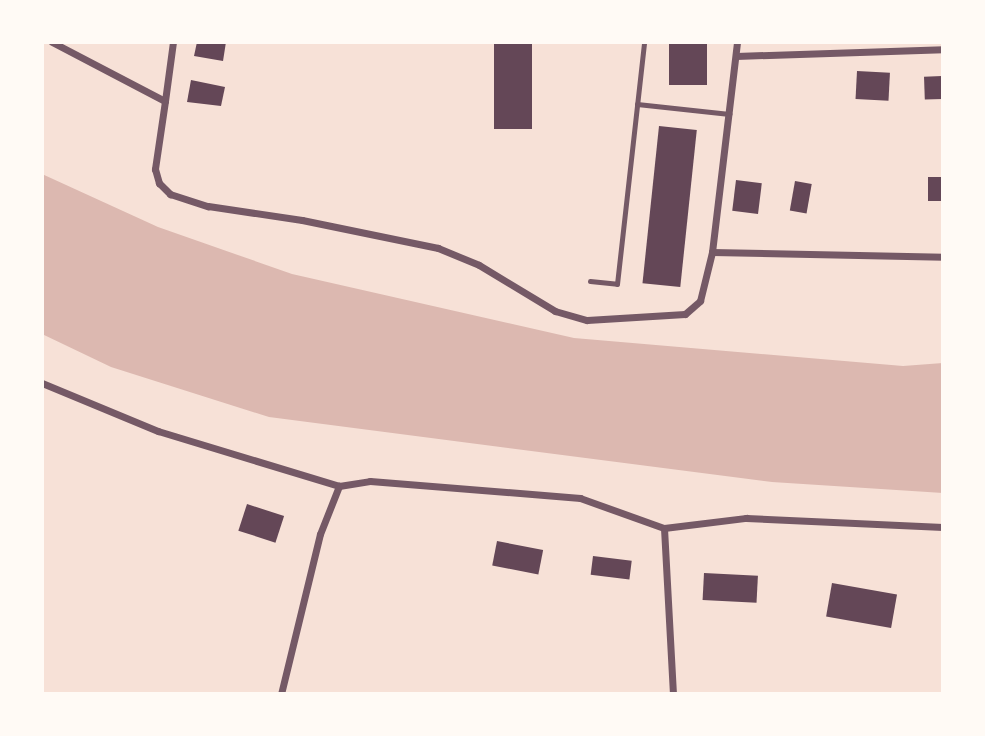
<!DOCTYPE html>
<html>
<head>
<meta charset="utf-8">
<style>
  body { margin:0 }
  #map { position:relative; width:985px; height:736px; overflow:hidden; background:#f7e1d7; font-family:"PT Sans",sans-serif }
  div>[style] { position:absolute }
  .water>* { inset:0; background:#dcb8b0 }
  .building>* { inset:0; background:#644757; transform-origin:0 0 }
  .service>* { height:5px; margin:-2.5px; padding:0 2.5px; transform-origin:2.5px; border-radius:2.5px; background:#755966 }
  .minor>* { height:7px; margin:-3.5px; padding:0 3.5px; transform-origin:3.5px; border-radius:3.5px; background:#755966 }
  span { translate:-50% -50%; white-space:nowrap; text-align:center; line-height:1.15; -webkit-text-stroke:7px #fffaf5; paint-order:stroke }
  .frame { position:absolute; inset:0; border:44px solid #fffaf5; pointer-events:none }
</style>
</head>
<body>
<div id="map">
  <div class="water">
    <i style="clip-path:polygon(42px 174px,158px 227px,292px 274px,574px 338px,903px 366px,943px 363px,943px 493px,772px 482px,269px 417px,111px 367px,42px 334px)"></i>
  </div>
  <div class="building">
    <i style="clip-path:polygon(197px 42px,226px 42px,223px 61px,194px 56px)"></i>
    <i style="left:494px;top:42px;width:38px;height:87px"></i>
    <i style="left:669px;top:42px;width:38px;height:43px"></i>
    <i style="left:857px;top:71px;width:33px;height:28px;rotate:3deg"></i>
    <i style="left:942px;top:76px;width:23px;height:18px;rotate:88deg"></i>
    <i style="clip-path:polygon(191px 80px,225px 87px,221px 106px,187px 102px)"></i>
    <i style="left:659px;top:126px;width:38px;height:158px;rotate:6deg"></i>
    <i style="left:928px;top:177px;width:15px;height:24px"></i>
    <i style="left:736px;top:180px;width:26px;height:31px;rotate:7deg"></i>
    <i style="left:795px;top:181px;width:17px;height:30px;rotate:10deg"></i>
    <i style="left:247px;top:504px;width:39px;height:28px;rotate:18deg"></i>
    <i style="left:497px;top:541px;width:47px;height:25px;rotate:11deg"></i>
    <i style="left:593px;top:556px;width:39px;height:19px;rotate:7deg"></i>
    <i style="left:704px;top:573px;width:54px;height:27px;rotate:3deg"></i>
    <i style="left:832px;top:583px;width:66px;height:34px;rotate:10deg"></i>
  </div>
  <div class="service">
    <i style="left:637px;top:104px;width:93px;rotate:6.2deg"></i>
    <i style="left:590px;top:281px;width:27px;rotate:6deg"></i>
    <i style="left:617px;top:284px;width:244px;rotate:-83.6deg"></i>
  </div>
  <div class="minor">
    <i style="left:52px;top:42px;width:127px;rotate:27.6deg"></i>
    <i style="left:165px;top:101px;width:69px;rotate:98.4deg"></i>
    <i style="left:155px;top:169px;width:15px;rotate:74deg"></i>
    <i style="left:159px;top:183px;width:16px;rotate:45deg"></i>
    <i style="left:170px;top:194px;width:40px;rotate:18deg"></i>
    <i style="left:208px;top:206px;width:95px;rotate:8.5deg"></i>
    <i style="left:302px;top:220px;width:139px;rotate:11.6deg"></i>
    <i style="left:438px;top:248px;width:44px;rotate:22.5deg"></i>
    <i style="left:479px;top:265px;width:89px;rotate:31.2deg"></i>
    <i style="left:555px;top:311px;width:33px;rotate:16deg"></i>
    <i style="left:587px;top:320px;width:98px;rotate:-3.5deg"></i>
    <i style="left:685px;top:314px;width:20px;rotate:-41deg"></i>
    <i style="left:700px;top:301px;width:50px;rotate:-76.2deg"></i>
    <i style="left:712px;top:252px;width:211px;rotate:-83.2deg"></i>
    <i style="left:736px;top:56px;width:207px;rotate:-1.9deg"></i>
    <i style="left:165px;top:101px;width:60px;rotate:-82.3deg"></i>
    <i style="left:712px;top:252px;width:231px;rotate:1.2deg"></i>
    <i style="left:42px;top:383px;width:126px;rotate:22.5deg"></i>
    <i style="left:158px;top:431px;width:189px;rotate:16.9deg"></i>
    <i style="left:339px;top:486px;width:31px;rotate:-9deg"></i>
    <i style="left:370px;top:481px;width:211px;rotate:4.6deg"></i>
    <i style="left:580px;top:498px;width:89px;rotate:19.7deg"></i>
    <i style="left:664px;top:528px;width:83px;rotate:-7deg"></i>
    <i style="left:746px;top:518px;width:197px;rotate:2.6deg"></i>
    <i style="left:664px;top:528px;width:166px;rotate:86.9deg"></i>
    <i style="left:281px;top:694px;width:165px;rotate:-76.3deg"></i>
    <i style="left:320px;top:534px;width:52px;rotate:-68.4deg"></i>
  </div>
  <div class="frame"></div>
</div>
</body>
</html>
